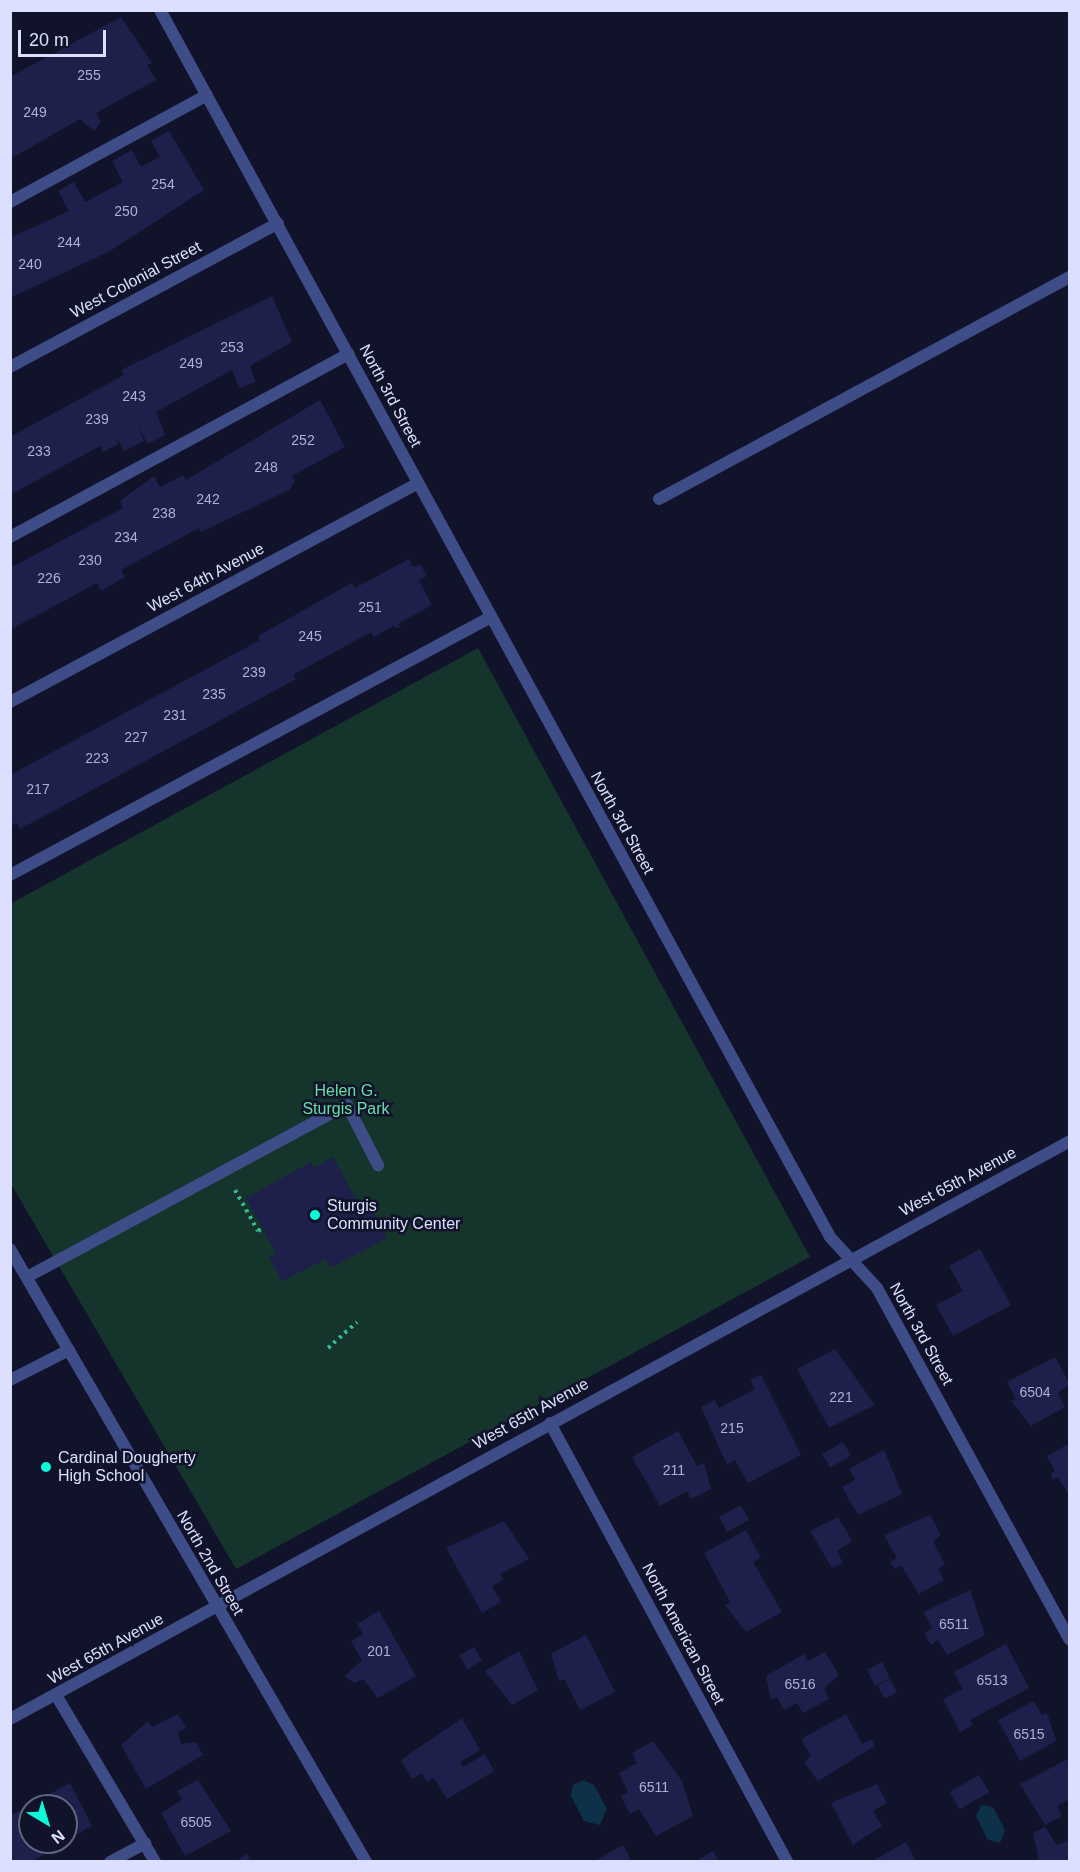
<!DOCTYPE html>
<html>
<head>
<meta charset="utf-8">
<style>
  body { margin:0 }
  #map { position:relative; width:1080px; height:1872px; overflow:hidden; background:#11132a; font-family:Arial,sans-serif }
  div>[style] { position:absolute }
  .green>* { inset:0; background:#15342b }
  .water>* { inset:0; background:#0c3149 }
  .building>* { inset:0; background:#1e204b; transform-origin:0 0 }
  .path>* { height:4px; margin-top:-2px; transform-origin:0; background:repeating-linear-gradient(90deg,#33ba91 0 3px,transparent 0 7.5px) }
  .service>* { height:12px; margin:-6px; padding:0 6px; transform-origin:6px; border-radius:6px; background:#3e4d88 }
  .minor>* { height:12px; margin:-6px; padding:0 6px; transform-origin:6px; border-radius:6px; background:#3e4d88 }
  .tertiary>* { height:12px; margin:-6px; padding:0 6px; transform-origin:6px; border-radius:6px; background:#3e4d88 }
  .dots>* { width:16px; height:16px; translate:-50% -50%; box-sizing:border-box; border:3px solid #11132a; border-radius:50% }
  span { translate:-50% -50%; white-space:nowrap; text-align:center; line-height:1.15; -webkit-text-stroke:5px #11132a; paint-order:stroke }
  .number-label { font-size:14px; color:#acb0d1 }
  .number-label span { -webkit-text-stroke-width:0 }
  .street-label { font-size:16px; color:#dce0fe }
  .park-label { font-size:16px; color:#67dea3 }
  .poi-label { font-size:16px; color:#dce0fe }
  .left { translate:0 -50%; text-align:left }
  .frame { position:absolute; inset:0; border:12px solid #dce0fe; pointer-events:none }
  .north { position:absolute; left:18px; top:1794px; width:60px; height:60px; box-sizing:border-box; background:#11132a; border:2px solid #62657f; border-radius:50%; rotate:142deg; font-size:16px; font-weight:700; line-height:24px; text-align:center; color:#dce0fe }
  .north::after { content:''; display:block; margin:auto; width:21px; height:27px; background:#0cfad7; clip-path:polygon(50% 0,100% 100%,50% 72%,0 100%) }
  .scale { position:absolute; left:18px; top:30px; width:88px; height:27px; box-sizing:border-box; border:3px solid #dce0fe; border-top:0; padding-left:8px; font-size:18px; line-height:21px; white-space:nowrap; color:#dce0fe; -webkit-text-stroke:4px #11132a; paint-order:stroke }
</style>
</head>
<body>
<div id="map">
  <div class="green">
    <i style="clip-path:polygon(478px 648px,810px 1257px,236px 1569px,11px 1184px,10px 904px)"></i>
  </div>
  <div class="water">
    <i style="clip-path:polygon(583px 1780px,594px 1785px,607px 1809px,600px 1825px,584px 1821px,571px 1796px,573px 1785px)"></i>
    <i style="clip-path:polygon(981px 1805px,993px 1807px,1005px 1830px,1000px 1843px,987px 1839px,976px 1816px)"></i>
  </div>
  <div class="building">
    <i style="clip-path:polygon(121px 17px,152px 63px,147px 65px,156px 80px,96px 113px,101px 122px,94px 131px,80px 119px,10px 159px,10px 77px)"></i>
    <i style="clip-path:polygon(169px 131px,204px 190px,110px 251px,10px 298px,10px 238px,69px 211px,58px 191px,74px 182px,85px 202px,123px 182px,112px 161px,132px 150px,141px 167px,160px 157px,151px 141px)"></i>
    <i style="clip-path:polygon(272px 296px,292px 342px,250px 366px,256px 382px,239px 388px,232px 370px,156px 412px,165px 435px,148px 444px,138px 427px,144px 441px,124px 451px,117px 438px,118px 444px,103px 452px,100px 446px,10px 495px,10px 437px,124px 375px,121px 370px)"></i>
    <i style="clip-path:polygon(320px 400px,345px 447px,292px 476px,295px 482px,289px 490px,201px 532px,199px 528px,121px 570px,125px 577px,101px 591px,97px 583px,10px 630px,10px 568px,123px 508px,120px 501px,154px 476px,160px 487px,183px 475px,186px 480px)"></i>
    <i style="clip-path:polygon(409px 559px,413px 567px,420px 564px,427px 576px,419px 580px,432px 605px,398px 624px,401px 629px,393px 626px,374px 637px,371px 632px,293px 675px,296px 679px,61px 807px,20px 829px,17px 823px,10px 827px,10px 775px,260px 640px,258px 636px,346px 586px,352px 583px,355px 588px)"></i>
    <i style="clip-path:polygon(333px 1157px,358px 1203px,366px 1198px,387px 1238px,330px 1268px,326px 1259px,282px 1281px,269px 1257px,276px 1253px,246px 1198px,311px 1162px,314px 1168px)"></i>
    <i style="clip-path:polygon(980px 1249px,1011px 1305px,953px 1336px,936px 1305px,963px 1291px,949px 1266px)"></i>
    <i style="clip-path:polygon(835px 1349px,875px 1405px,829px 1428px,797px 1369px)"></i>
    <i style="clip-path:polygon(1055px 1357px,1070px 1384px,1058px 1393px,1065px 1407px,1031px 1426px,1011px 1401px,1016px 1399px,1007px 1382px)"></i>
    <i style="clip-path:polygon(761px 1375px,801px 1455px,748px 1483px,735px 1460px,727px 1465px,701px 1407px,715px 1400px,719px 1408px,755px 1389px,750px 1380px)"></i>
    <i style="clip-path:polygon(678px 1431px,697px 1466px,704px 1463px,711px 1489px,691px 1499px,687px 1491px,660px 1506px,632px 1457px)"></i>
    <i style="left:843px;top:1442px;width:16px;height:24px;rotate:60deg"></i>
    <i style="clip-path:polygon(1070px 1443px,1070px 1497px,1058px 1477px,1053px 1480px,1050px 1473px,1055px 1471px,1047px 1456px)"></i>
    <i style="clip-path:polygon(884px 1450px,902px 1494px,858px 1515px,842px 1487px,855px 1480px,849px 1469px)"></i>
    <i style="left:741px;top:1505px;width:17px;height:25px;rotate:62deg"></i>
    <i style="clip-path:polygon(930px 1515px,941px 1535px,933px 1541px,945px 1565px,938px 1569px,944px 1580px,919px 1594px,901px 1565px,894px 1569px,890px 1562px,897px 1558px,884px 1535px)"></i>
    <i style="clip-path:polygon(838px 1517px,852px 1541px,837px 1551px,843px 1563px,832px 1568px,810px 1531px)"></i>
    <i style="clip-path:polygon(504px 1521px,529px 1559px,500px 1574px,503px 1580px,492px 1586px,501px 1602px,482px 1613px,446px 1548px)"></i>
    <i style="clip-path:polygon(746px 1530px,761px 1558px,753px 1562px,782px 1612px,746px 1632px,725px 1605px,730px 1602px,704px 1553px)"></i>
    <i style="clip-path:polygon(970px 1590px,985px 1635px,947px 1655px,938px 1640px,931px 1645px,924px 1633px,932px 1628px,923px 1612px)"></i>
    <i style="clip-path:polygon(379px 1611px,416px 1676px,378px 1698px,363px 1679px,355px 1683px,344px 1677px,362px 1660px,351px 1641px,363px 1634px,357px 1624px)"></i>
    <i style="clip-path:polygon(586px 1635px,615px 1692px,580px 1710px,564px 1679px,559px 1681px,551px 1654px)"></i>
    <i style="clip-path:polygon(1006px 1644px,1029px 1688px,970px 1720px,973px 1725px,960px 1732px,943px 1699px,963px 1689px,954px 1672px)"></i>
    <i style="left:474px;top:1647px;width:16px;height:17px;rotate:60deg"></i>
    <i style="clip-path:polygon(519px 1651px,538px 1690px,512px 1705px,485px 1671px)"></i>
    <i style="clip-path:polygon(825px 1652px,839px 1675px,824px 1688px,829px 1699px,803px 1713px,797px 1703px,784px 1710px,777px 1697px,771px 1700px,766px 1676px,804px 1654px,808px 1661px)"></i>
    <i style="left:882px;top:1662px;width:18px;height:17px;rotate:63deg"></i>
    <i style="left:890px;top:1679px;width:15px;height:14px;rotate:62deg"></i>
    <i style="clip-path:polygon(1034px 1701px,1042px 1715px,1047px 1713px,1056px 1741px,1020px 1761px,998px 1720px)"></i>
    <i style="clip-path:polygon(178px 1714px,186px 1728px,178px 1732px,181px 1744px,196px 1742px,203px 1755px,146px 1789px,121px 1745px,148px 1721px,152px 1727px)"></i>
    <i style="clip-path:polygon(846px 1714px,862px 1744px,871px 1739px,875px 1746px,818px 1781px,804px 1762px,811px 1756px,801px 1739px)"></i>
    <i style="clip-path:polygon(462px 1718px,480px 1750px,460px 1762px,463px 1767px,485px 1754px,494px 1771px,447px 1799px,434px 1778px,427px 1782px,422px 1773px,412px 1779px,401px 1760px)"></i>
    <i style="clip-path:polygon(653px 1741px,682px 1781px,693px 1816px,656px 1836px,639px 1809px,630px 1814px,621px 1796px,628px 1792px,619px 1773px,637px 1763px,632px 1753px)"></i>
    <i style="clip-path:polygon(1070px 1758px,1070px 1799px,1057px 1806px,1062px 1816px,1045px 1825px,1020px 1784px)"></i>
    <i style="left:979px;top:1775px;width:20px;height:34px;rotate:60deg"></i>
    <i style="clip-path:polygon(198px 1780px,231px 1831px,185px 1856px,161px 1813px,182px 1800px,177px 1791px)"></i>
    <i style="clip-path:polygon(70px 1783px,92px 1826px,66px 1840px,66px 1806px,30px 1806px,30px 1842px,62px 1842px,32px 1862px,10px 1862px,12px 1815px)"></i>
    <i style="clip-path:polygon(877px 1784px,887px 1803px,873px 1811px,882px 1826px,853px 1845px,831px 1803px)"></i>
    <i style="clip-path:polygon(1045px 1827px,1057px 1845px,1070px 1839px,1070px 1862px,1039px 1862px,1033px 1833px)"></i>
    <i style="clip-path:polygon(906px 1842px,916px 1862px,870px 1862px)"></i>
    <i style="clip-path:polygon(623px 1845px,632px 1862px,593px 1862px)"></i>
    <i style="clip-path:polygon(713px 1851px,719px 1862px,694px 1862px)"></i>
    <i style="clip-path:polygon(247px 1854px,251px 1862px,234px 1862px)"></i>
  </div>
  <div class="path">
    <i style="left:235px;top:1190px;width:47px;rotate:60.7deg"></i>
    <i style="left:258px;top:1231px;width:6px;rotate:-31deg"></i>
    <i style="left:328px;top:1348px;width:39px;rotate:-42deg"></i>
  </div>
  <div class="service">
    <i style="left:10px;top:202px;width:224px;rotate:-28.5deg"></i>
    <i style="left:659px;top:499px;width:467px;rotate:-28.4deg"></i>
    <i style="left:10px;top:537px;width:385px;rotate:-28.4deg"></i>
    <i style="left:10px;top:875px;width:546px;rotate:-28.21deg"></i>
    <i style="left:27px;top:1277px;width:363px;rotate:-28.3deg"></i>
    <i style="left:347px;top:1105px;width:68px;rotate:62.7deg"></i>
    <i style="left:10px;top:1380px;width:66px;rotate:-27deg"></i>
    <i style="left:56px;top:1695px;width:194px;rotate:59.3deg"></i>
    <i style="left:110px;top:1862px;width:40px;rotate:-28deg"></i>
  </div>
  <div class="minor">
    <i style="left:160px;top:10px;width:1398px;rotate:61.36deg"></i>
    <i style="left:830px;top:1237px;width:69px;rotate:47.3deg"></i>
    <i style="left:877px;top:1288px;width:401px;rotate:61.3deg"></i>
    <i style="left:10px;top:367px;width:304px;rotate:-28.2deg"></i>
    <i style="left:10px;top:702px;width:463px;rotate:-28.2deg"></i>
    <i style="left:550px;top:1423px;width:499px;rotate:61.6deg"></i>
    <i style="left:10px;top:1719px;width:1207px;rotate:-28.6deg"></i>
  </div>
  <div class="tertiary">
    <i style="left:10px;top:1249px;width:709px;rotate:59.85deg"></i>
  </div>
  <div class="dots">
    <i style="left:315px;top:1215px;background:#0cfad7"></i>
    <i style="left:46px;top:1467px;background:#0cfad7"></i>
  </div>
  <div class="number-label">
    <span style="left:89px;top:75px">255</span>
    <span style="left:35px;top:112px">249</span>
    <span style="left:163px;top:184px">254</span>
    <span style="left:126px;top:211px">250</span>
    <span style="left:69px;top:242px">244</span>
    <span style="left:30px;top:264px">240</span>
    <span style="left:232px;top:347px">253</span>
    <span style="left:191px;top:363px">249</span>
    <span style="left:134px;top:396px">243</span>
    <span style="left:97px;top:419px">239</span>
    <span style="left:303px;top:440px">252</span>
    <span style="left:39px;top:451px">233</span>
    <span style="left:266px;top:467px">248</span>
    <span style="left:208px;top:499px">242</span>
    <span style="left:164px;top:513px">238</span>
    <span style="left:126px;top:537px">234</span>
    <span style="left:90px;top:560px">230</span>
    <span style="left:49px;top:578px">226</span>
    <span style="left:370px;top:607px">251</span>
    <span style="left:310px;top:636px">245</span>
    <span style="left:254px;top:672px">239</span>
    <span style="left:214px;top:694px">235</span>
    <span style="left:175px;top:715px">231</span>
    <span style="left:136px;top:737px">227</span>
    <span style="left:97px;top:758px">223</span>
    <span style="left:38px;top:789px">217</span>
    <span style="left:1035px;top:1392px">6504</span>
    <span style="left:841px;top:1397px">221</span>
    <span style="left:732px;top:1428px">215</span>
    <span style="left:674px;top:1470px">211</span>
    <span style="left:954px;top:1624px">6511</span>
    <span style="left:379px;top:1651px">201</span>
    <span style="left:992px;top:1680px">6513</span>
    <span style="left:800px;top:1684px">6516</span>
    <span style="left:1029px;top:1734px">6515</span>
    <span style="left:654px;top:1787px">6511</span>
    <span style="left:196px;top:1822px">6505</span>
  </div>
  <div class="street-label">
    <span style="left:136px;top:280px;rotate:-28deg">West Colonial Street</span>
    <span style="left:390px;top:396px;rotate:62deg">North 3rd Street</span>
    <span style="left:206px;top:578px;rotate:-28deg">West 64th Avenue</span>
    <span style="left:622px;top:823px;rotate:61deg">North 3rd Street</span>
    <span style="left:958px;top:1182px;rotate:-28deg">West 65th Avenue</span>
    <span style="left:921px;top:1334px;rotate:61deg">North 3rd Street</span>
    <span style="left:531px;top:1414px;rotate:-29deg">West 65th Avenue</span>
    <span style="left:210px;top:1563px;rotate:60deg">North 2nd Street</span>
    <span style="left:683px;top:1634px;rotate:62deg">North American Street</span>
    <span style="left:106px;top:1649px;rotate:-29deg">West 65th Avenue</span>
  </div>
  <div class="park-label">
    <span style="left:346px;top:1100px">Helen G.<br>Sturgis Park</span>
  </div>
  <div class="poi-label">
    <span class="left" style="left:327px;top:1215px">Sturgis<br>Community Center</span>
    <span class="left" style="left:58px;top:1467px">Cardinal Dougherty<br>High School</span>
  </div>
  <div class="frame"></div>
  <div class="north">N</div>
  <div class="scale">20 m</div>
</div>
</body>
</html>
